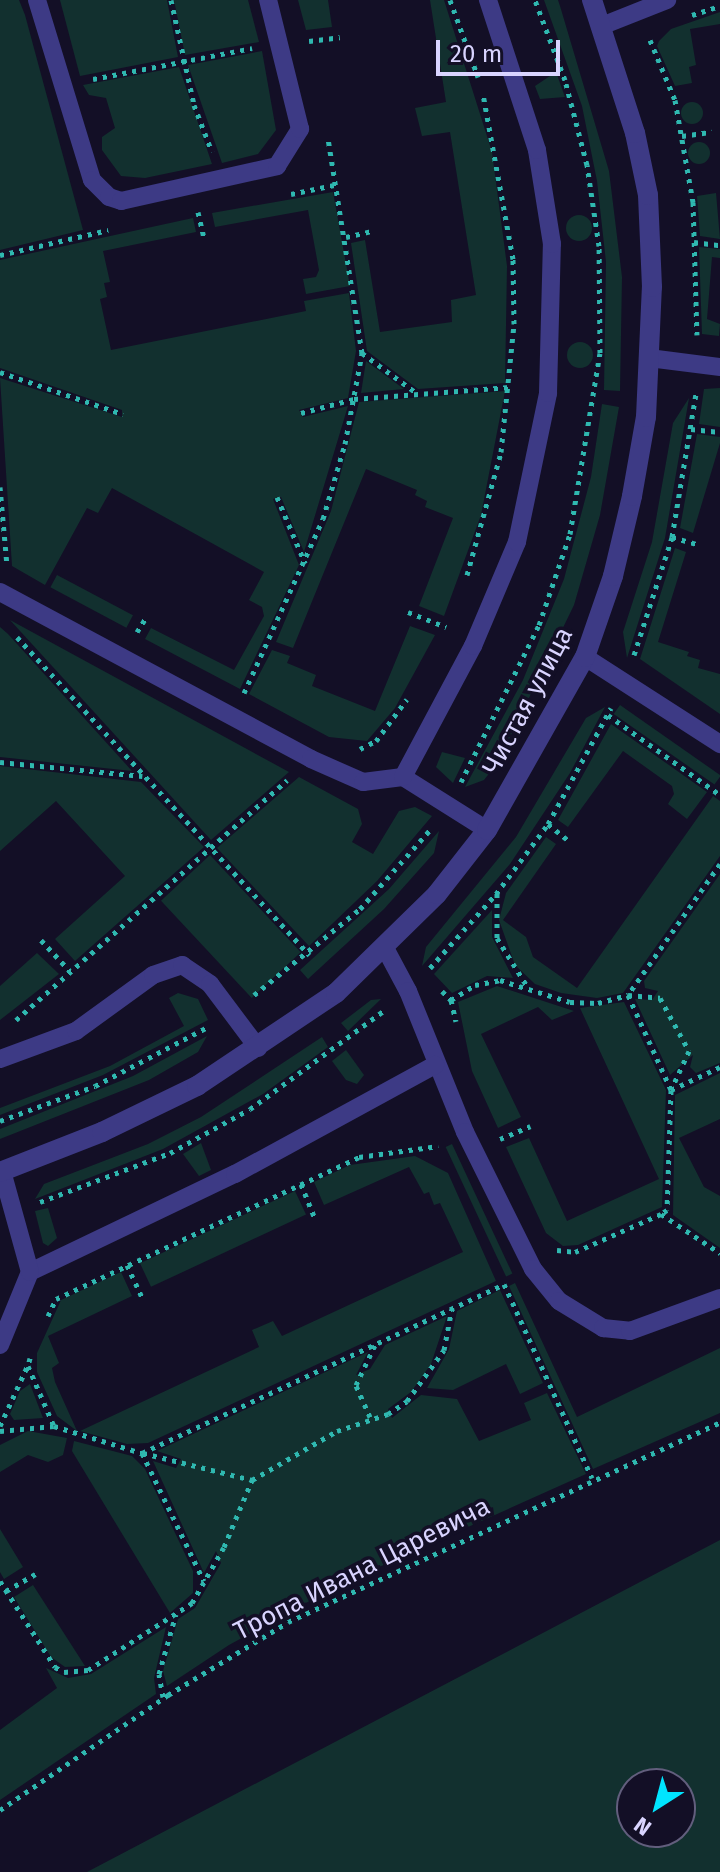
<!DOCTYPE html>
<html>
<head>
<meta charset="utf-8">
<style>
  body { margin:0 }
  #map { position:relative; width:720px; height:1872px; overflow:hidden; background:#130f26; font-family:"Fira Sans",sans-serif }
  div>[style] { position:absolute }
  .green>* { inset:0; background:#12302f; transform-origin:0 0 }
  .round { border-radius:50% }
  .path>* { height:5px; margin-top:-2.5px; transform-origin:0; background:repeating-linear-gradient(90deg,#2fb8b0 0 4px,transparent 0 10px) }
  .lane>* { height:18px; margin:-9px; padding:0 9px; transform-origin:9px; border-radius:9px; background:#3d3a85 }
  .street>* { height:20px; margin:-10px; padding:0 10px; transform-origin:10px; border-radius:10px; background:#3d3a85 }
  span { translate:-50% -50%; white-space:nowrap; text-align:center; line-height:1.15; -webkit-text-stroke:7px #130f26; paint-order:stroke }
  .street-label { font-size:26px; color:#d9d4ff }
  .north { position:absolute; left:616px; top:1768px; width:80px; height:80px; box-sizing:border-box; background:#130f26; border:2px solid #625e7d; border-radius:50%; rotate:216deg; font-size:22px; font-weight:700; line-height:32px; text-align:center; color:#d9d4ff }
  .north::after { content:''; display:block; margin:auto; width:28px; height:36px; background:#00e5ff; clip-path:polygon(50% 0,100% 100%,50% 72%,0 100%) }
  .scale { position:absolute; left:436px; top:40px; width:124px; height:36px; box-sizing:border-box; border:4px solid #d9d4ff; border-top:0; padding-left:10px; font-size:24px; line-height:28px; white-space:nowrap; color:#d9d4ff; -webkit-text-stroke:6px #130f26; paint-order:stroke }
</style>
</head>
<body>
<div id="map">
  <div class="green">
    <i style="clip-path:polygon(0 0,19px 0,25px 15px,83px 230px,0 250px)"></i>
    <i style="clip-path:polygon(60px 0,167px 0,178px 57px,80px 76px)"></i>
    <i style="clip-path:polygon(174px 0,248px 0,259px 42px,185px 55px)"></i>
    <i style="clip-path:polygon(298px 0,328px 0,332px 27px,306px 30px)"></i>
    <i style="clip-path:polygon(430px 0,444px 0,492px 152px,507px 266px,505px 383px,418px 389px,367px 351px,351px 243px,365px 240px,380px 332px,452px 322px,451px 300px,476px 295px,450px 132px,422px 136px,415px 108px,446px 102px)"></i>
    <i style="clip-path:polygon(544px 0,558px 0,560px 6px,609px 171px,622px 277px,620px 391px,604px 390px,606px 262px,597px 181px,582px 106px)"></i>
    <i style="clip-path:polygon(720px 12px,720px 24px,690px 29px,696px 65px,689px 67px,692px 83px,675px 86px,657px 46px,659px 41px,671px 29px)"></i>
    <i style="clip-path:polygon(262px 51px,276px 130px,258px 154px,222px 163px,188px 65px)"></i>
    <i style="clip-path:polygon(179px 67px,212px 164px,145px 178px,121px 176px,102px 150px,102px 137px,115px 128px,106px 98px,89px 95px,83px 85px)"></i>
    <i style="clip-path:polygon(556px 72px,565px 97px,540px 99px,535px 86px)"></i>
    <i class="round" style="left:681px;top:102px;width:22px;height:22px"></i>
    <i class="round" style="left:688px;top:142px;width:22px;height:22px"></i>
    <i style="clip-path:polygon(333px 192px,350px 286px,306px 294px,303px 279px,316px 277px,319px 270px,308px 210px,215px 227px,212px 213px)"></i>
    <i style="clip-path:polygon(716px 193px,720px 239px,700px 236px,697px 196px)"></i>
    <i class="round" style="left:566px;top:215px;width:26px;height:26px"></i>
    <i style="clip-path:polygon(193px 218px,196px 232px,103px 251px,110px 282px,104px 283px,107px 297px,100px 299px,111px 350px,306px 311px,304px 301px,349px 293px,356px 351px,348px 398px,299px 410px,303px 417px,348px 406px,304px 552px,281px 497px,273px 499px,299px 565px,240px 689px,145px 639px,151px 628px,234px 670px,264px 616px,262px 607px,249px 600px,264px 572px,112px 488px,98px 513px,87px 508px,45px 585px,12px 566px,0 378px,122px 417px,122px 410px,0 368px,0 260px)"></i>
    <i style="clip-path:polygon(699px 247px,720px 249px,720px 258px,712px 257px,707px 319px,720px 324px,719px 336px,702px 334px)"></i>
    <i class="round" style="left:567px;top:342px;width:26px;height:26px"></i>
    <i style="clip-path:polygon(366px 361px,404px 389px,361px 393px)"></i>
    <i style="clip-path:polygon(720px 388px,720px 427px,699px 424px,704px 389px)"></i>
    <i style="clip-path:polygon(505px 391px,481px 515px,444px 616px,419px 606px,453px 518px,425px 507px,427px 501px,415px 495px,417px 490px,366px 469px,293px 648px,276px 642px,331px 511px,359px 402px)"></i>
    <i style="clip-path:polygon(689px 398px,665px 538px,627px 658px,623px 632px,652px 542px,673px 423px)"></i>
    <i style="clip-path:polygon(602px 404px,619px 407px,600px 515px,574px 605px,498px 762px,484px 780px,465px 787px,523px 680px,564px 579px,591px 477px)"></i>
    <i style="clip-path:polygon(697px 434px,720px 437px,720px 443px,693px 533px,680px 528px)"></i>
    <i style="clip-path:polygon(675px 548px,686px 552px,658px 642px,689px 652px,687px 656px,700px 660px,698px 668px,720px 674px,720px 714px,640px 659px)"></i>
    <i style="left:57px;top:575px;width:86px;height:14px;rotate:28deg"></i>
    <i style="clip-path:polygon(10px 620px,289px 772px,211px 840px)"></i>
    <i style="clip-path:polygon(410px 626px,435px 635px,395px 708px,367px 741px,329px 737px,249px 694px,272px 650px,290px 656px,287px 663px,316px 675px,312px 686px,375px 711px)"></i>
    <i style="clip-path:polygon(0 627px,8px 634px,132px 771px,0 757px)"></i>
    <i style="left:620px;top:705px;width:123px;height:11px;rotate:35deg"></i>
    <i style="clip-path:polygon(605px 707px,570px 773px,510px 864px,422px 966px,426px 947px,516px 837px,586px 718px)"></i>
    <i style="clip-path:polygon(611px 724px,707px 792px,687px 819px,668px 804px,674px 794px,672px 786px,623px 751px,568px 827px,558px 820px)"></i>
    <i style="clip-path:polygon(442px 752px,465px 758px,453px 783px,436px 767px)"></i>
    <i style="clip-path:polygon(0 766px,141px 782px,204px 847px,75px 961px,55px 939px,125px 876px,56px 801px,0 851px)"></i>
    <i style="clip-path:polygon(299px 777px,358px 809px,362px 824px,352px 842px,373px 854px,399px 811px,415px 807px,432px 816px,377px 881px,309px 946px,217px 848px)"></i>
    <i style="clip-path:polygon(713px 796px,720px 801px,720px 856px,623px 993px,597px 998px,561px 993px,535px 984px,515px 965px,499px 920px,506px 893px,546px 837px,556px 844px,503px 920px,526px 937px,533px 957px,577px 988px)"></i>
    <i style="clip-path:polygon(439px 831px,434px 853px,384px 909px,308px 979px,300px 970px,389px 889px)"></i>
    <i style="left:210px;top:855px;width:133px;height:67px;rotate:47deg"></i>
    <i style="clip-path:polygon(720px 874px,720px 1063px,696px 1073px,690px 1067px,693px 1055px,670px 1075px,635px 999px,652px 1000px,658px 991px,645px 988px,644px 981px)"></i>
    <i style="clip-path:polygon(492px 910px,492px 937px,513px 978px,487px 976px,452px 993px,434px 974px)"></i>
    <i style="clip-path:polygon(37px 953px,59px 974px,0 1020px,0 986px)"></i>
    <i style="clip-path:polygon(497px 986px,574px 1011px,552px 1020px,538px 1007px,481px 1034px,521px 1117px,498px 1128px,472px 1071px,458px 1002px)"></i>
    <i style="clip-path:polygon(178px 993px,198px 999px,208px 1020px,103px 1075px,0 1115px,0 1108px,110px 1066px,184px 1026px,169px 998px)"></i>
    <i style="clip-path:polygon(381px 999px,348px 1031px,341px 1023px,371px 1000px)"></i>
    <i style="clip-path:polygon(624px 1002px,666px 1090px,662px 1207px,578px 1245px,563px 1246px,546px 1233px,506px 1147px,529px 1138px,567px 1221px,659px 1179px,580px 1008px)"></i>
    <i style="clip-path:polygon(207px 1036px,198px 1052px,149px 1080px,0 1139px,0 1129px,133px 1076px)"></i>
    <i style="clip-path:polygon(322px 1037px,328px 1047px,263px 1094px,163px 1149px,35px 1199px,44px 1184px,148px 1144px,201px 1117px)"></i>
    <i style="clip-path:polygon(346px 1050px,364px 1075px,357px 1084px,346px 1080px,332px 1061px)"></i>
    <i style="clip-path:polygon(720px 1073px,720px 1119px,679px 1138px,704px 1187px,720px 1196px,720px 1248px,673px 1215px,675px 1095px)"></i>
    <i style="clip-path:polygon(201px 1143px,211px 1170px,199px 1176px,183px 1154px)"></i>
    <i style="left:452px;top:1144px;width:143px;height:7px;rotate:65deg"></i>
    <i style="clip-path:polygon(415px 1156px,448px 1173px,496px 1281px,148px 1443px,127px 1444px,80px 1431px,259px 1347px,252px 1330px,273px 1321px,282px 1336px,463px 1252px,440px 1203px,434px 1205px,429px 1192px,424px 1194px,409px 1167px,324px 1205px,314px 1182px,350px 1165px)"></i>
    <i style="left:295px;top:1191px;width:26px;height:171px;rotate:65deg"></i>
    <i style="clip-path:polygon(48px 1208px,57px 1238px,48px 1246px,43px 1243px,35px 1211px)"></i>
    <i style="clip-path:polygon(121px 1272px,132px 1296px,48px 1336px,59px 1363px,52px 1368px,55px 1382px,77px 1431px,57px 1416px,37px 1372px,37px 1353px,61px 1300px)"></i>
    <i style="clip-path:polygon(515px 1283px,577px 1417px,720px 1348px,720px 1413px,593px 1469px,509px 1286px)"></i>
    <i style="clip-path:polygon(500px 1290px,543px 1383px,520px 1394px,506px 1364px,453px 1390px,427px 1388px,449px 1349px,457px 1311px)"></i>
    <i style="clip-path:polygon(447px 1316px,431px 1364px,411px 1392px,388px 1409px,392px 1418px,421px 1395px,457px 1399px,479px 1441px,531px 1420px,524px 1403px,547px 1393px,586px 1474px,339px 1585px,229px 1645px,167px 1686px,163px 1671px,178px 1619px,195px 1608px,221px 1563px,216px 1551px,204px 1573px,153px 1461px,176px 1468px,181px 1459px,157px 1451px,368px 1352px,356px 1375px,370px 1369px,385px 1345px)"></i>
    <i style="clip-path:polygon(30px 1384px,43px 1418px,14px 1420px,10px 1414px,20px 1391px)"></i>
    <i style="clip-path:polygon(28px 1431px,67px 1438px,63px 1455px,48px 1462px,28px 1455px,0 1472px,0 1445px)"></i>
    <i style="clip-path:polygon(74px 1441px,132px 1456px,145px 1469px,193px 1571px,193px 1593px,170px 1613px,72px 1451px)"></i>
    <i style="clip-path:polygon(0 1529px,23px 1567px,4px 1579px,0 1572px)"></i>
    <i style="clip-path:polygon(evenodd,720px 1540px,720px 1872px,87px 1872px,720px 1540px,632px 1784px,680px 1784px,680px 1832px,632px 1832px,632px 1784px)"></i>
    <i style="clip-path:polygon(33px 1585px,85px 1666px,65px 1667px,51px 1657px,14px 1597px)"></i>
    <i style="clip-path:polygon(166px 1627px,154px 1678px,156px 1694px,0 1800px,0 1730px,57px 1688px,46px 1668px,68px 1678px,91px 1674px)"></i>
  </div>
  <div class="path">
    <i style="left:171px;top:0;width:107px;rotate:77.6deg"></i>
    <i style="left:194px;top:105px;width:50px;rotate:69deg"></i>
    <i style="left:450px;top:0;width:82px;rotate:70deg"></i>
    <i style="left:692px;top:15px;width:29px;rotate:-18deg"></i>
    <i style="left:650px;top:40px;width:65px;rotate:67.4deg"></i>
    <i style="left:675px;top:100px;width:104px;rotate:80deg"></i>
    <i style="left:693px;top:202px;width:133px;rotate:88.3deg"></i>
    <i style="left:309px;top:41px;width:31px;rotate:-7deg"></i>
    <i style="left:93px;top:79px;width:162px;rotate:-11deg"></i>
    <i style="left:682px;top:136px;width:30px;rotate:-8deg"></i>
    <i style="left:291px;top:194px;width:49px;rotate:-11.8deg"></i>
    <i style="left:198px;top:212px;width:27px;rotate:77deg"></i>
    <i style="left:346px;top:237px;width:26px;rotate:-13deg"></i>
    <i style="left:694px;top:242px;width:26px;rotate:7deg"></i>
    <i style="left:0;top:255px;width:111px;rotate:-13deg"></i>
    <i style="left:362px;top:353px;width:66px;rotate:36.3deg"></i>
    <i style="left:0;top:372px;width:130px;rotate:18.9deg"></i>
    <i style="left:301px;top:413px;width:55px;rotate:-14.8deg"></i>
    <i style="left:354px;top:399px;width:156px;rotate:-4.4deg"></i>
    <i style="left:691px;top:429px;width:29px;rotate:6deg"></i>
    <i style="left:0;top:487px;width:78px;rotate:84.9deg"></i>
    <i style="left:277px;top:497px;width:72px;rotate:67deg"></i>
    <i style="left:672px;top:537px;width:26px;rotate:16deg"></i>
    <i style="left:467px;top:575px;width:128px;rotate:-74.5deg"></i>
    <i style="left:501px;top:452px;width:129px;rotate:-84.2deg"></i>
    <i style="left:514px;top:324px;width:65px;rotate:-90.9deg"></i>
    <i style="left:513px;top:259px;width:168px;rotate:-100.3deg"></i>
    <i style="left:408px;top:612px;width:41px;rotate:21.5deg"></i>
    <i style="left:137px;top:632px;width:19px;rotate:-58deg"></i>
    <i style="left:17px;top:637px;width:432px;rotate:47.4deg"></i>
    <i style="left:634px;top:655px;width:124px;rotate:-72.1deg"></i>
    <i style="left:672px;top:537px;width:146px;rotate:-80.5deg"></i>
    <i style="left:244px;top:693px;width:191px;rotate:-65.6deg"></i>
    <i style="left:323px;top:519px;width:78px;rotate:-73.7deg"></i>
    <i style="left:345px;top:444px;width:93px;rotate:-79.4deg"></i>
    <i style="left:362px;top:353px;width:217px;rotate:-99deg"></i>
    <i style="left:608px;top:715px;width:138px;rotate:35.5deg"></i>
    <i style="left:360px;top:749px;width:18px;rotate:-27deg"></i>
    <i style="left:376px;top:741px;width:52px;rotate:-53.6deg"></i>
    <i style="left:0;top:762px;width:143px;rotate:5.6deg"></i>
    <i style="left:461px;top:782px;width:175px;rotate:-63.6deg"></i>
    <i style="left:539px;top:625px;width:96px;rotate:-71.2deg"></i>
    <i style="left:570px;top:534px;width:183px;rotate:-80.6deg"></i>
    <i style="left:600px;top:353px;width:107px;rotate:-90.5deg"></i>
    <i style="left:599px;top:246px;width:82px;rotate:-98.4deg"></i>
    <i style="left:587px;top:165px;width:88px;rotate:-104.5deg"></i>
    <i style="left:565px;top:80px;width:85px;rotate:-110.6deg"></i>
    <i style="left:548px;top:824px;width:26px;rotate:39deg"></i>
    <i style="left:720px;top:864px;width:160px;rotate:125.1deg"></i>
    <i style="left:628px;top:995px;width:104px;rotate:65.6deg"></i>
    <i style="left:671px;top:1090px;width:54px;rotate:-25.1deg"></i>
    <i style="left:497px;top:893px;width:45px;rotate:90deg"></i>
    <i style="left:497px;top:938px;width:57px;rotate:58deg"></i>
    <i style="left:41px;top:940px;width:42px;rotate:46.9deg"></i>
    <i style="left:430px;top:968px;width:99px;rotate:-48.3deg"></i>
    <i style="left:496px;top:894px;width:87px;rotate:-53.4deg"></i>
    <i style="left:548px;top:824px;width:132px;rotate:-61.5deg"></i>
    <i style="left:442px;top:991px;width:13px;rotate:45deg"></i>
    <i style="left:451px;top:1000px;width:22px;rotate:77deg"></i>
    <i style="left:254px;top:995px;width:136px;rotate:-39.1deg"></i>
    <i style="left:360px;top:909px;width:106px;rotate:-48.5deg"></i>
    <i style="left:451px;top:1000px;width:28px;rotate:-32deg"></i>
    <i style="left:475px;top:985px;width:25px;rotate:-11deg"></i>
    <i style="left:500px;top:980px;width:73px;rotate:17.4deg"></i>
    <i style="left:570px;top:1002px;width:28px;rotate:2deg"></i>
    <i style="left:598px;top:1003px;width:31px;rotate:-15deg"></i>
    <i style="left:628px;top:995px;width:32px;rotate:5deg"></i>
    <i style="left:660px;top:998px;width:60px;rotate:61.3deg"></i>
    <i style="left:689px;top:1051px;width:43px;rotate:114.8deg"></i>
    <i style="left:671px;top:1090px;width:120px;rotate:91.9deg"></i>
    <i style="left:667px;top:1210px;width:7px;rotate:146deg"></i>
    <i style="left:661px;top:1214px;width:71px;rotate:33.5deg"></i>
    <i style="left:16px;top:1020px;width:362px;rotate:-41.5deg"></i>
    <i style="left:0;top:1121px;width:101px;rotate:-20.2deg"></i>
    <i style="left:95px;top:1086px;width:125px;rotate:-27.6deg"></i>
    <i style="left:500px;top:1139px;width:33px;rotate:-23deg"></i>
    <i style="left:301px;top:1184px;width:38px;rotate:68deg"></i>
    <i style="left:40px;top:1202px;width:139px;rotate:-20.7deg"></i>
    <i style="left:170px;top:1153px;width:91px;rotate:-28.8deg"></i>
    <i style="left:250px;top:1109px;width:167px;rotate:-36.3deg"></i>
    <i style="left:557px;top:1250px;width:18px;rotate:6deg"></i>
    <i style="left:575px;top:1252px;width:94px;rotate:-23.8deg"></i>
    <i style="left:127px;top:1265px;width:38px;rotate:65deg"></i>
    <i style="left:48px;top:1316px;width:19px;rotate:-65deg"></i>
    <i style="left:56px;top:1299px;width:335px;rotate:-25.1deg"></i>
    <i style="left:359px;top:1157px;width:80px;rotate:-7.9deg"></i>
    <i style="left:30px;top:1358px;width:8px;rotate:104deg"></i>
    <i style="left:28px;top:1366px;width:65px;rotate:66.6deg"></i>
    <i style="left:54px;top:1426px;width:92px;rotate:17.1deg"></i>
    <i style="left:142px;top:1453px;width:400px;rotate:-25deg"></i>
    <i style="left:504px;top:1284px;width:213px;rotate:65.6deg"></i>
    <i style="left:370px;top:1417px;width:35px;rotate:-114deg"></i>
    <i style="left:356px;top:1385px;width:44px;rotate:-64.6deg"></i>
    <i style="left:0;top:1426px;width:65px;rotate:-65.4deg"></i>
    <i style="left:0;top:1431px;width:54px;rotate:-5.3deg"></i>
    <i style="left:142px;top:1453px;width:142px;rotate:64.2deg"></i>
    <i style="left:143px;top:1453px;width:112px;rotate:13.9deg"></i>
    <i style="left:0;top:1581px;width:102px;rotate:57.4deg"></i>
    <i style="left:55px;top:1667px;width:10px;rotate:29deg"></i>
    <i style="left:64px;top:1672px;width:24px;rotate:-5deg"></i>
    <i style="left:88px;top:1670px;width:124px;rotate:-32.8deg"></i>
    <i style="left:192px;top:1603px;width:64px;rotate:-60.3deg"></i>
    <i style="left:224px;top:1547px;width:73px;rotate:-67.3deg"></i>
    <i style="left:252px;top:1480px;width:98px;rotate:-30deg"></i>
    <i style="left:337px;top:1431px;width:54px;rotate:-18.4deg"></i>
    <i style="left:388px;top:1414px;width:23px;rotate:-34deg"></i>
    <i style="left:407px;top:1401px;width:63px;rotate:-54deg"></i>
    <i style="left:444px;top:1350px;width:43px;rotate:-79.2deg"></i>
    <i style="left:6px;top:1591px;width:34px;rotate:-30deg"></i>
    <i style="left:163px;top:1697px;width:23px;rotate:-100deg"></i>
    <i style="left:159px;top:1674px;width:62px;rotate:-74.2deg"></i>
    <i style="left:0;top:1810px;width:204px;rotate:-34.4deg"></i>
    <i style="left:168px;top:1695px;width:140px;rotate:-31.3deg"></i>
    <i style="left:288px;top:1622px;width:476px;rotate:-24.8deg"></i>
  </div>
  <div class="lane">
    <i style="left:37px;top:0;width:188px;rotate:73deg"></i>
    <i style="left:92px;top:180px;width:24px;rotate:45deg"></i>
    <i style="left:109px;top:197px;width:13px;rotate:18deg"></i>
    <i style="left:121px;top:201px;width:160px;rotate:-12.6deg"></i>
    <i style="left:277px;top:166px;width:44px;rotate:-58.1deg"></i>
    <i style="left:300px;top:129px;width:133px;rotate:-103.9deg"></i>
    <i style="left:604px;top:25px;width:68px;rotate:-21.6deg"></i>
    <i style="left:649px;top:358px;width:72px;rotate:7.2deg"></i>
    <i style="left:0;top:592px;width:353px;rotate:28.2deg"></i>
    <i style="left:311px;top:759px;width:57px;rotate:23.9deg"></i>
    <i style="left:363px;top:782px;width:40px;rotate:-7.1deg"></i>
    <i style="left:403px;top:777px;width:99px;rotate:32.2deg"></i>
    <i style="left:585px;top:657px;width:161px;rotate:32.8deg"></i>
    <i style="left:403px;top:777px;width:149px;rotate:-61.9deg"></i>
    <i style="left:473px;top:646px;width:113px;rotate:-67.1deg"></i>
    <i style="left:517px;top:542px;width:152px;rotate:-78.2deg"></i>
    <i style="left:548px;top:393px;width:149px;rotate:-88.5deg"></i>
    <i style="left:552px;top:244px;width:95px;rotate:-99.1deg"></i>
    <i style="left:537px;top:150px;width:158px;rotate:-108.1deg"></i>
    <i style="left:385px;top:948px;width:49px;rotate:61.9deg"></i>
    <i style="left:408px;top:991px;width:152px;rotate:68deg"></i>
    <i style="left:465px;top:1132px;width:153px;rotate:63.6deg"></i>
    <i style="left:533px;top:1269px;width:41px;rotate:50.9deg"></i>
    <i style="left:559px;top:1301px;width:52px;rotate:31.5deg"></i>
    <i style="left:603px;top:1328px;width:27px;rotate:6deg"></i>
    <i style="left:630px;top:1331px;width:96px;rotate:-20.1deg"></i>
    <i style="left:0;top:1059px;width:81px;rotate:-20.2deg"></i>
    <i style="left:76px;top:1031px;width:95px;rotate:-36deg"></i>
    <i style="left:153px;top:975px;width:31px;rotate:-19deg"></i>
    <i style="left:182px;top:965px;width:34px;rotate:34deg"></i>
    <i style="left:210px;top:984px;width:80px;rotate:53.1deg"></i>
    <i style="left:30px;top:1272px;width:227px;rotate:-25.6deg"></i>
    <i style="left:235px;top:1174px;width:228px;rotate:-28.6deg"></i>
    <i style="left:0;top:1345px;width:79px;rotate:-67.7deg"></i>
    <i style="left:30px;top:1272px;width:105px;rotate:-105.5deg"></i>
  </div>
  <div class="street">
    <i style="left:0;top:1172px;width:110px;rotate:-21.4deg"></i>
    <i style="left:102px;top:1132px;width:106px;rotate:-25.8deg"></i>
    <i style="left:197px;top:1086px;width:167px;rotate:-33.8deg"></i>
    <i style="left:336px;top:993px;width:141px;rotate:-44.4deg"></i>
    <i style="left:437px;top:894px;width:81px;rotate:-52deg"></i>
    <i style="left:487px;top:830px;width:199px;rotate:-60.5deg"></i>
    <i style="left:585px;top:657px;width:86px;rotate:-70.9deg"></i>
    <i style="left:613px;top:576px;width:82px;rotate:-76.6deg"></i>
    <i style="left:632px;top:496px;width:80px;rotate:-80deg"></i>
    <i style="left:646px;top:417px;width:130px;rotate:-87.4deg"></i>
    <i style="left:652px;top:287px;width:92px;rotate:-92.5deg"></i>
    <i style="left:648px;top:195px;width:63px;rotate:-101.8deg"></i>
    <i style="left:635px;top:133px;width:140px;rotate:-107.9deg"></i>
  </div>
  <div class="street-label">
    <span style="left:528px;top:701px;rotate:-62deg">Чистая улица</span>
    <span style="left:362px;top:1569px;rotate:-27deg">Тропа Ивана Царевича</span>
  </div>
  <div class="north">N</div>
  <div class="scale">20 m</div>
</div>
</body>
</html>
